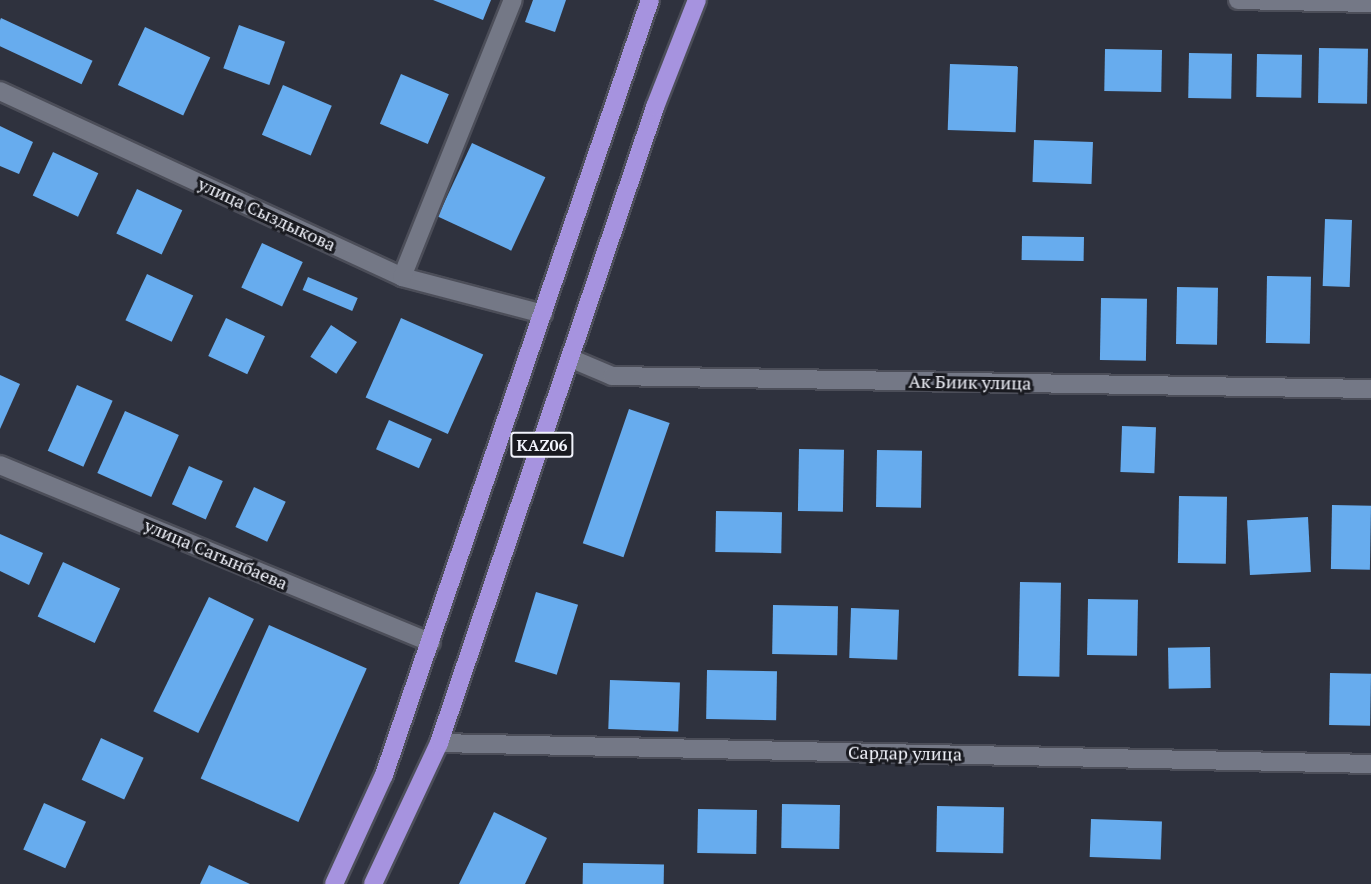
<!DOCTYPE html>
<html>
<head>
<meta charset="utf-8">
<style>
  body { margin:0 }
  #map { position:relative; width:1371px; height:884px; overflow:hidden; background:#2f323e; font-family:"PT Serif",serif }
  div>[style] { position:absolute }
  .building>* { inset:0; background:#67acee; transform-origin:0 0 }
  .roads { filter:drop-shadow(2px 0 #4c4e59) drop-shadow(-2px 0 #4c4e59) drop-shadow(0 2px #4c4e59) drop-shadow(0 -2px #4c4e59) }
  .minor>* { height:18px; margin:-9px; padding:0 9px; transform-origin:9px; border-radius:9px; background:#747886 }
  .highway>* { height:18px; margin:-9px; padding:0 9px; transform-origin:9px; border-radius:9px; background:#a693df }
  span { translate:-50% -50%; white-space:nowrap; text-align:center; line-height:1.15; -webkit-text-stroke:6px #191a20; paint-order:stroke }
  .shield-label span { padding:2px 4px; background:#191a20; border:2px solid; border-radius:4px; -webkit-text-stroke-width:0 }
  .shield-label { font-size:16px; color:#f2f4fc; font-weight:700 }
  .street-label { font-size:18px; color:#f2f4fc }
</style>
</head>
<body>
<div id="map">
  <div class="building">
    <i style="clip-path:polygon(433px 0,491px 0,483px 20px)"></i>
    <i style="clip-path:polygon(533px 0,566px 0,555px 32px,525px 22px)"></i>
    <i style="left:1px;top:18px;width:101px;height:26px;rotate:25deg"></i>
    <i style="left:239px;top:25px;width:49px;height:46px;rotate:20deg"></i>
    <i style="left:145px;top:27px;width:72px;height:64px;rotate:25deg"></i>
    <i style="left:1319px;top:48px;width:49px;height:55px;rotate:1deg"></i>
    <i style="left:1105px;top:49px;width:57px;height:42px;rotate:1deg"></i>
    <i style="left:1189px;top:53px;width:43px;height:45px;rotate:1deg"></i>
    <i style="left:1257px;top:54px;width:45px;height:43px;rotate:1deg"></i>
    <i style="left:950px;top:64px;width:68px;height:66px;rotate:2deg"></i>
    <i style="left:401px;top:74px;width:52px;height:54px;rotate:23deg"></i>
    <i style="left:283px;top:85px;width:53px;height:54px;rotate:23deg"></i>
    <i style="clip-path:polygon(0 126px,33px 142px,19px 174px,0 166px)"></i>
    <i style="left:1034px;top:140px;width:59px;height:42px;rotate:2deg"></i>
    <i style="left:472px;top:143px;width:81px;height:81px;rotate:25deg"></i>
    <i style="left:53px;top:152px;width:50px;height:48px;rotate:25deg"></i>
    <i style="left:137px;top:189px;width:50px;height:49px;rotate:25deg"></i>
    <i style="left:1325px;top:219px;width:27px;height:67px;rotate:2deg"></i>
    <i style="left:1022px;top:236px;width:62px;height:24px;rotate:1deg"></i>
    <i style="left:262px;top:243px;width:45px;height:49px;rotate:25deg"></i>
    <i style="left:147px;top:274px;width:51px;height:51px;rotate:25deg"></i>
    <i style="left:1267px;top:276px;width:44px;height:67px;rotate:1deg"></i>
    <i style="left:308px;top:277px;width:54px;height:14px;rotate:23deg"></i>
    <i style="left:1177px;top:287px;width:41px;height:57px;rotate:1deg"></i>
    <i style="left:1101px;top:298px;width:46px;height:62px;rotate:1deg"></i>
    <i style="left:226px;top:318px;width:43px;height:42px;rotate:25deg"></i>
    <i style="left:401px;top:318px;width:90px;height:87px;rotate:24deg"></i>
    <i style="left:331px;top:325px;width:31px;height:38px;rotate:33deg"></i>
    <i style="clip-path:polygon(0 375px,20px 384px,0 429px)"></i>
    <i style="left:77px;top:385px;width:39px;height:72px;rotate:24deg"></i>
    <i style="left:629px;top:409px;width:43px;height:142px;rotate:19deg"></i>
    <i style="left:125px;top:411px;width:59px;height:68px;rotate:24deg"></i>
    <i style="left:389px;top:420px;width:47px;height:32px;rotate:24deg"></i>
    <i style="left:1122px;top:426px;width:34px;height:46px;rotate:2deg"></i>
    <i style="left:799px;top:449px;width:45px;height:62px;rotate:1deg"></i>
    <i style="left:877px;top:450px;width:45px;height:57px;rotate:1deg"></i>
    <i style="left:189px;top:466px;width:37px;height:42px;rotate:24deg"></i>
    <i style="left:254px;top:487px;width:35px;height:44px;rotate:25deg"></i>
    <i style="left:1179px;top:496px;width:48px;height:67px;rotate:1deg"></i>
    <i style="left:1332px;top:505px;width:39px;height:64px;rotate:1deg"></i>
    <i style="left:716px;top:511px;width:66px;height:41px;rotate:1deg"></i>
    <i style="left:1308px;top:517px;width:55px;height:61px;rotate:87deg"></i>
    <i style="clip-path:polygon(0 534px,43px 553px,29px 585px,0 571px)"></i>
    <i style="left:63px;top:562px;width:63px;height:60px;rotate:25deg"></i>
    <i style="left:1020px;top:582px;width:41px;height:94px;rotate:1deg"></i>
    <i style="left:536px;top:592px;width:44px;height:73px;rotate:17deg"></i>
    <i style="left:209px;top:597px;width:50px;height:127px;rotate:26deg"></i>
    <i style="left:1088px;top:599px;width:50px;height:56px;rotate:1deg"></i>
    <i style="left:773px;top:605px;width:65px;height:49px;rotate:1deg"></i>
    <i style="left:851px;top:608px;width:48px;height:50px;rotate:2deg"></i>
    <i style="left:269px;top:625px;width:107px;height:168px;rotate:24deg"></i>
    <i style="left:1210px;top:647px;width:41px;height:42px;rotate:89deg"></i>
    <i style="left:707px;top:670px;width:70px;height:49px;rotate:1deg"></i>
    <i style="left:1330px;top:673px;width:41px;height:52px;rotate:1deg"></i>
    <i style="left:610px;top:680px;width:70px;height:49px;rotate:2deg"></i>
    <i style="left:101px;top:738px;width:47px;height:46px;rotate:25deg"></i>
    <i style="left:44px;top:803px;width:46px;height:51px;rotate:24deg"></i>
    <i style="left:782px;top:804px;width:58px;height:44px;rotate:1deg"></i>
    <i style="left:937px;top:806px;width:67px;height:46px;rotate:1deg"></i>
    <i style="left:698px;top:809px;width:59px;height:44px;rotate:1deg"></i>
    <i style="clip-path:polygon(494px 812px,547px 838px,525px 884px,459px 884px)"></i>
    <i style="left:1091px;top:819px;width:71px;height:38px;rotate:2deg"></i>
    <i style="left:583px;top:863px;width:81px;height:21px;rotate:1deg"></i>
    <i style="clip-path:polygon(209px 865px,250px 884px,200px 884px)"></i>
  </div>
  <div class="roads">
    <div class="minor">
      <i style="left:1238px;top:0;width:133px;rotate:1.3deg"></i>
      <i style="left:0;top:91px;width:443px;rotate:24.8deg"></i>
      <i style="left:402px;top:277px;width:146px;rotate:14.7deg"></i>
      <i style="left:402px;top:277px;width:298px;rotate:-68.2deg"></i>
      <i style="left:572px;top:359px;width:43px;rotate:23deg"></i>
      <i style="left:612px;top:376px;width:759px;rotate:0.98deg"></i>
      <i style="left:0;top:465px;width:466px;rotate:22.4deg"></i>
      <i style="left:439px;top:743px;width:932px;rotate:1.29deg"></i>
    </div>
    <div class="highway">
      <i style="left:334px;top:884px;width:120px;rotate:-65.4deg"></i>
      <i style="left:384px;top:775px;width:819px;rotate:-71.06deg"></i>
      <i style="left:373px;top:884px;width:156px;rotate:-64.9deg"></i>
      <i style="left:439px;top:743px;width:672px;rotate:-71.24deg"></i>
      <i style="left:655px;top:107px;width:115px;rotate:-68.6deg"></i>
    </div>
  </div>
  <div class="shield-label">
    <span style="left:542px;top:445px">KАZ06</span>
  </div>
  <div class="street-label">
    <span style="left:267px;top:214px;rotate:25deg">улица Сыздыкова</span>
    <span style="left:970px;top:382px;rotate:1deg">Ак Биик улица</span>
    <span style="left:216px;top:554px;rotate:23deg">улица Сагынбаева</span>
    <span style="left:905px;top:753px;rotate:1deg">Сардар улица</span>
  </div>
</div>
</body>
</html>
